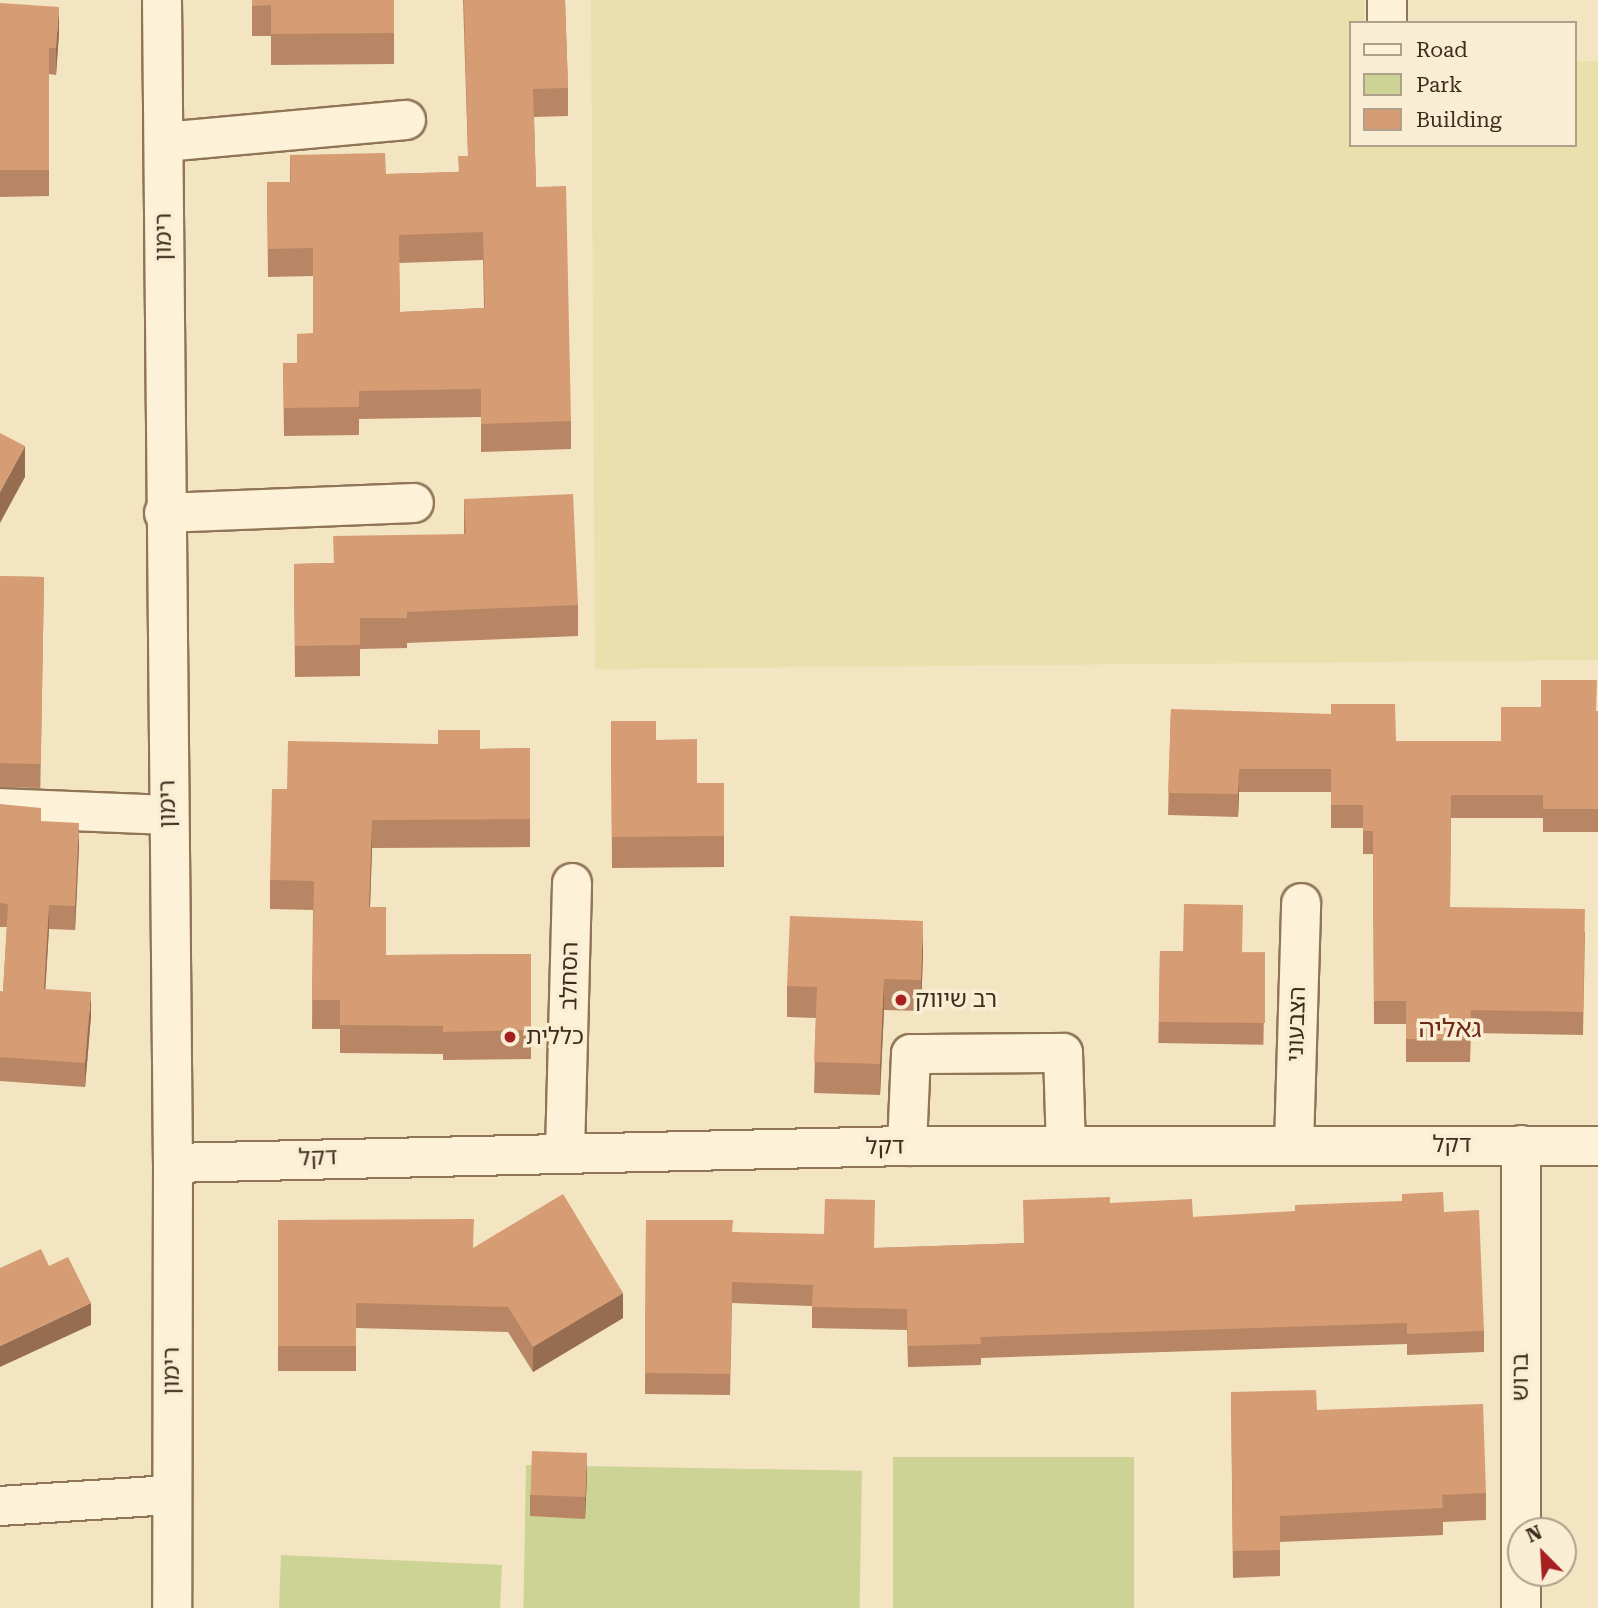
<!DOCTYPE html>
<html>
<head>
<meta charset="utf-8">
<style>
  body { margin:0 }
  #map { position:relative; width:1598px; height:1608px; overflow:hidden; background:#f3e4c2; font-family:"Roboto Serif","Noto Sans Hebrew",serif }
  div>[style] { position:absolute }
  .farmland>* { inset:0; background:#eae0ae }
  .green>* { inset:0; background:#ccd394; transform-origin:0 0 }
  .roads { filter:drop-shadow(2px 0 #907557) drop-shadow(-2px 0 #907557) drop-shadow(0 2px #907557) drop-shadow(0 -2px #907557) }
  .minor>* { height:38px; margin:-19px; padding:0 19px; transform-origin:19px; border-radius:19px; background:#fdf1d7 }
  .wall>* { inset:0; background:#b88664; transform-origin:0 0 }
  .shaded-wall>* { inset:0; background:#966d51 }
  .building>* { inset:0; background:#d69c74; transform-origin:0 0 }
  .dots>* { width:19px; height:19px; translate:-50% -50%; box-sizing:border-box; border:4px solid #f9eed3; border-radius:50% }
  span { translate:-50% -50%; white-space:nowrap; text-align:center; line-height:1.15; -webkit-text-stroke:7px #f9eed3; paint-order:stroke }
  .street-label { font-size:23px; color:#3e2c1d }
  .poi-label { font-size:23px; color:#3e2c1d }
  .left { translate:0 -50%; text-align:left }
  .quarter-label { font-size:26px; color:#702917 }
  .legend { position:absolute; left:1349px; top:21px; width:228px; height:126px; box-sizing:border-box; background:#f9eed3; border:2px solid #aea08a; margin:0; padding:9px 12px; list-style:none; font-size:21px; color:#3e2c1d }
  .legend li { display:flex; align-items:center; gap:14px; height:35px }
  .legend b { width:35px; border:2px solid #aea08a }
  .north { position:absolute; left:1507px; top:1517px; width:70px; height:70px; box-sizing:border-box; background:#f9eed3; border:2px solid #aea08a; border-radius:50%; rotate:336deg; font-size:19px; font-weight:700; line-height:28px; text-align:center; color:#3e2c1d }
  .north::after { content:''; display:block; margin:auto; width:24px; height:32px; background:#a61f21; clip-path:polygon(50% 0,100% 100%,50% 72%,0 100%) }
</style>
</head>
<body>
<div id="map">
  <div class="farmland">
    <i style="clip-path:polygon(591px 0,1364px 0,1364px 23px,1351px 23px,1351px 145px,1575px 145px,1575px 61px,1598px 61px,1598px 660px,595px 669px)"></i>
  </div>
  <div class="green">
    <i style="left:893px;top:1457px;width:241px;height:151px"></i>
    <i style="left:526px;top:1465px;width:336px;height:143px;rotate:1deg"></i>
    <i style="clip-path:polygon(281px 1555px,502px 1565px,500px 1608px,279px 1608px)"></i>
  </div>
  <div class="roads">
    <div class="minor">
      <i style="left:162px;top:0;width:1163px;rotate:89.46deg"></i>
      <i style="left:173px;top:1163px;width:445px;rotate:90.1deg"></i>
      <i style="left:1387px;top:23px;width:23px;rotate:-90deg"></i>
      <i style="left:164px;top:142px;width:243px;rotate:-5.2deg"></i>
      <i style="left:164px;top:513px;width:250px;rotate:-2.3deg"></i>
      <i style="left:0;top:808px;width:168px;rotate:2.4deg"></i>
      <i style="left:1294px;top:1145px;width:242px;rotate:-88.3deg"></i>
      <i style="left:907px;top:1146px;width:92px;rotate:-87.5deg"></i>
      <i style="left:911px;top:1054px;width:152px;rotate:-0.4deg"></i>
      <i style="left:1063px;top:1053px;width:93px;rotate:88.2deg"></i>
      <i style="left:565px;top:1152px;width:269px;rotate:-88.5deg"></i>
      <i style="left:173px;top:1163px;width:734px;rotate:-1.33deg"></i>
      <i style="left:907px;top:1146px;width:691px"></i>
      <i style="left:0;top:1506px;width:172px;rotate:-3.7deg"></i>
      <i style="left:1521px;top:1608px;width:463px;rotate:-90deg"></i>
    </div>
  </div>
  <div class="wall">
    <i style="clip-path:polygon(252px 0,394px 0,394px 64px,271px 65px,271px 36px,252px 36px)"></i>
    <i style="clip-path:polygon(evenodd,463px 0,565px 0,568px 88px,568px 116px,534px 117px,536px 187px,571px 421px,571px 449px,481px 452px,481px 417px,359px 419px,359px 435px,284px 436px,283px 363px,297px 363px,313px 333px,313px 276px,268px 277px,267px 182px,290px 182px,290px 155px,386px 174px,458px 172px,468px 156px,463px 0,483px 260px,484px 308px,400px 312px,399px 263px,483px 260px)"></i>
    <i style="clip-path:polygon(0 3px,59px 33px,56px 75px,49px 74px,49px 196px,0 197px)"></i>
    <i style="clip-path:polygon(464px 499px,578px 605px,578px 636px,407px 643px,407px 648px,360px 649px,360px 676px,295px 677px,294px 564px,333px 563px,464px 534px)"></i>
    <i style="left:44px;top:577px;width:211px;height:44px;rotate:91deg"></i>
    <i style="clip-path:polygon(1171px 709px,1396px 741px,1501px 741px,1598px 711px,1598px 832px,1543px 832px,1543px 818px,1451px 818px,1450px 907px,1585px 932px,1583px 1035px,1471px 1033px,1470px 1062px,1406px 1062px,1406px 1024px,1374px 1024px,1373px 854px,1363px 854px,1363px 828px,1331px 828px,1331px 792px,1239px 792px,1238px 817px,1168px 815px)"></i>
    <i style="clip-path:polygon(611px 721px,656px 740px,697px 783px,724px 783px,724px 867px,612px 868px)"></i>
    <i style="clip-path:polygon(530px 748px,530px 847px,372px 848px,370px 907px,386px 955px,531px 954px,531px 1059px,443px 1060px,443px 1054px,340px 1053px,340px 1029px,312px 1029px,313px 910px,270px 909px,270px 880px,287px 789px,480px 749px)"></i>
    <i style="clip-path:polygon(0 804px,41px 821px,79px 846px,75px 930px,49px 929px,45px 989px,91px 1016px,85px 1087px,0 1081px,0 991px,3px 992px,7px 927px,0 927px)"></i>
    <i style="clip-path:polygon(923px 951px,921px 1011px,884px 1010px,880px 1095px,814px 1093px,816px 1018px,787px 1017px,787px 986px)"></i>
    <i style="left:1160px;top:951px;width:105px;height:92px;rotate:1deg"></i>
    <i style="clip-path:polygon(1110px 1203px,1193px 1217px,1444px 1212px,1484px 1331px,1484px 1352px,1407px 1355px,1407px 1344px,981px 1358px,981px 1365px,908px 1367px,907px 1330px,812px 1328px,812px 1306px,732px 1303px,730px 1395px,645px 1394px,646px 1220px,733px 1232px,875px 1248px,1024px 1243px)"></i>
    <i style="clip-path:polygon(278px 1220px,474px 1248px,623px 1318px,533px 1372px,508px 1332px,356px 1328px,356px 1371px,278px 1371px)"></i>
    <i style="clip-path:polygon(1231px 1392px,1317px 1410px,1486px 1493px,1486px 1520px,1443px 1522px,1443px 1535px,1280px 1542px,1280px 1576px,1233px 1578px)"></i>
    <i style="clip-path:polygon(587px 1474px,585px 1519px,530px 1516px,530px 1495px)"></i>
  </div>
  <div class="shaded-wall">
    <i style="clip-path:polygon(59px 7px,59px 33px,56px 75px,56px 48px)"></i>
    <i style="clip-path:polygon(25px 446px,25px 477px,0 523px,0 492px)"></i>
    <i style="clip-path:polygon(1239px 769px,1239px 792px,1238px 817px,1238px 794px)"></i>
    <i style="clip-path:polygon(372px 820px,372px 848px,369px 935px,369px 907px)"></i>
    <i style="clip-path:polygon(79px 823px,79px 846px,75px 930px,75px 906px)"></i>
    <i style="clip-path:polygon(49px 905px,49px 929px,44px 1012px,44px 989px)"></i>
    <i style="clip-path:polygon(923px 921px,923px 951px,921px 1011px,921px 980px)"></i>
    <i style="clip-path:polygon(884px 979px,884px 1010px,880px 1095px,880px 1064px)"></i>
    <i style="clip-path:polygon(91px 992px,91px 1016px,85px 1087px,85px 1063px)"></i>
    <i style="clip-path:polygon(623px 1293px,623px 1318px,533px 1372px,533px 1347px)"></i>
    <i style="clip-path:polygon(91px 1303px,91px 1325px,0 1367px,0 1346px)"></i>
    <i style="clip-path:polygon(587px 1453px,587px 1474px,585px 1519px,585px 1498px)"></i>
  </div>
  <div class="building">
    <i style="clip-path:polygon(252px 0,394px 0,394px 33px,271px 34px,271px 5px,252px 6px)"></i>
    <i style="clip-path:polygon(evenodd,464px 0,565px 0,568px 88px,533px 89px,536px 187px,566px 186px,571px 421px,481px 424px,481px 389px,359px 391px,359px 407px,284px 408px,283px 363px,297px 363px,297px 334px,313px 333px,313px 248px,268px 249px,267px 182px,291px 182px,290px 155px,385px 153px,386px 174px,459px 172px,458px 156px,468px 156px,464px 0,483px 232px,485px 308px,400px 312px,399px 235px,483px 232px)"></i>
    <i style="clip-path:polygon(0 3px,59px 7px,56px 48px,49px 48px,49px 170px,0 170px)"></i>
    <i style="clip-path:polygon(0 433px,25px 446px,0 492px)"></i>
    <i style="clip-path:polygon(573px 494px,578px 605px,407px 612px,407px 618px,360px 618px,360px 645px,295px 646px,294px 564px,334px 563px,333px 536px,466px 534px,464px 499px)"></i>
    <i style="left:44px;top:577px;width:187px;height:44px;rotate:91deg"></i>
    <i style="clip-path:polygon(1541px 680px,1597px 680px,1596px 711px,1598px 711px,1598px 809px,1543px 809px,1543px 795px,1451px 795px,1450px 907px,1585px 909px,1583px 1012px,1471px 1010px,1470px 1039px,1406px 1039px,1406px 1001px,1374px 1001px,1373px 831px,1363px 831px,1363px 805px,1331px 805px,1331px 769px,1239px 769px,1238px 794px,1168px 793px,1171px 709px,1331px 714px,1331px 704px,1395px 704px,1396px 741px,1501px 741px,1501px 707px,1541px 707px)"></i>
    <i style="clip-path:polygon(611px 721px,656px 721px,656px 740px,697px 739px,697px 783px,724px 783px,724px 836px,612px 837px)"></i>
    <i style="clip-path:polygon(438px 730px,480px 730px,480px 749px,530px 748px,530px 819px,372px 820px,369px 907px,386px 907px,386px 955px,531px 954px,531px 1030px,443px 1032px,443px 1026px,340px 1025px,340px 1000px,312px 1000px,314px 881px,270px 880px,272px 789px,287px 789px,288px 741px,438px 744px)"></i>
    <i style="clip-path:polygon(0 804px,41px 808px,41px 821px,79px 823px,75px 906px,49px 905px,44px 989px,91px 992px,85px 1063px,0 1057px,0 991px,3px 992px,8px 904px,0 903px)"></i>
    <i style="clip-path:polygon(1184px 904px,1243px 905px,1242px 953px,1265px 952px,1265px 1023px,1159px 1022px,1160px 951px,1183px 952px)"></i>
    <i style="clip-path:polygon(790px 916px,923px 921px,921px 980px,884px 979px,880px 1064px,814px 1062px,817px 987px,787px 986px)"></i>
    <i style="clip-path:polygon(1443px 1192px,1444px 1212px,1479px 1210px,1484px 1331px,1407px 1334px,1407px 1323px,980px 1337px,981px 1344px,908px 1346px,907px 1309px,812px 1307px,813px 1285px,732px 1282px,730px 1374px,645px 1373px,646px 1220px,733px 1220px,732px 1232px,824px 1234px,825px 1199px,875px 1200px,874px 1248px,1024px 1243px,1023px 1200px,1110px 1197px,1110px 1203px,1192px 1199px,1193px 1217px,1295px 1211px,1295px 1205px,1402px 1201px,1402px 1194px)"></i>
    <i style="clip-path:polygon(563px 1194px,623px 1293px,533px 1347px,508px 1307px,356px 1303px,356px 1346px,278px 1346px,278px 1220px,474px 1219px,473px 1248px)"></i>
    <i style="clip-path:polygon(41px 1249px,49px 1266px,68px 1257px,91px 1303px,0 1346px,0 1268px)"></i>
    <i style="clip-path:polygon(1316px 1390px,1317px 1410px,1483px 1404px,1486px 1493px,1442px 1495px,1443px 1508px,1280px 1516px,1280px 1550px,1233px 1551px,1231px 1392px)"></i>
    <i style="left:532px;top:1451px;width:55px;height:44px;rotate:2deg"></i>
  </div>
  <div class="dots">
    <i style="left:901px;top:1000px;background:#a61f21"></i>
    <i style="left:510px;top:1037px;background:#a61f21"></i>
  </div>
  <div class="street-label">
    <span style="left:164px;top:237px;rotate:-90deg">רימון</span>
    <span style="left:168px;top:804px;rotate:-91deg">רימון</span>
    <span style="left:570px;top:976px;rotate:-89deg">הסחלב</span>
    <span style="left:1297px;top:1024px;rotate:-88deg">הצבעוני</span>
    <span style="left:1452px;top:1145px">דקל</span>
    <span style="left:885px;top:1147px;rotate:-1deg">דקל</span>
    <span style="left:318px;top:1158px;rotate:-2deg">דקל</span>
    <span style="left:172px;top:1371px;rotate:-90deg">רימון</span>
    <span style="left:1521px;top:1377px;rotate:-90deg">ברוש</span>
  </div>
  <div class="poi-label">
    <span class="left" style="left:915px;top:1000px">רב שיווק</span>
    <span class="left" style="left:526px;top:1037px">כללית</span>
  </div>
  <div class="quarter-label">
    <span style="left:1450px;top:1029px">גאליה</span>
  </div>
  <ul class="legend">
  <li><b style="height:9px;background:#fdf1d7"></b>Road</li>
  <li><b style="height:19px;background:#ccd394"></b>Park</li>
  <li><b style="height:19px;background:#d69c74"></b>Building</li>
  </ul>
  <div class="north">N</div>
</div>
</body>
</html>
